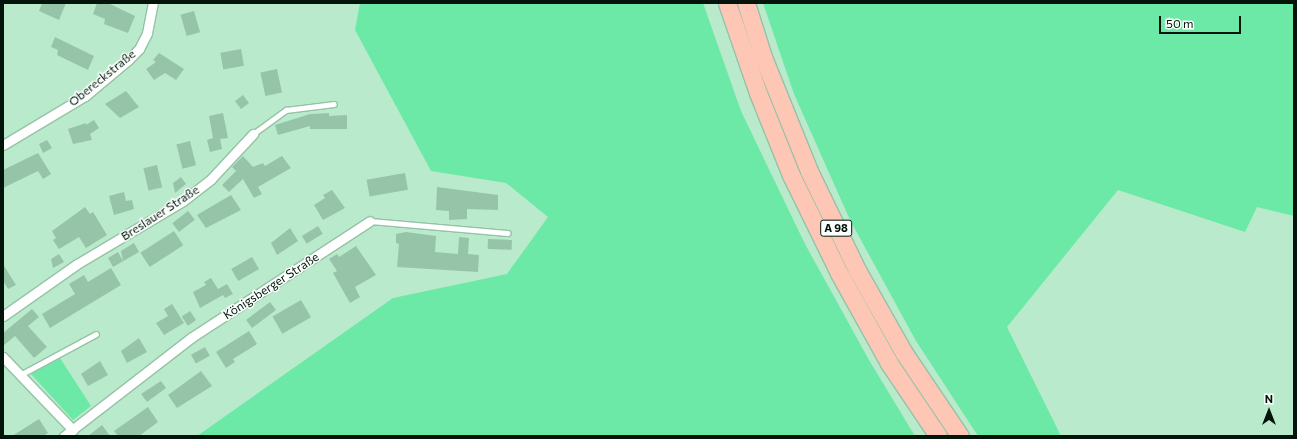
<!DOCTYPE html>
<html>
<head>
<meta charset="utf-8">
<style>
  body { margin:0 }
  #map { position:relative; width:1297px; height:439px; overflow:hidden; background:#baeacc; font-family:Commissioner,sans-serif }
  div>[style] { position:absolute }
  .green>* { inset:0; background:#6ce9a6 }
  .building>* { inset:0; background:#96c4a8; transform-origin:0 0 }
  .roads { filter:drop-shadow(1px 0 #94c2a6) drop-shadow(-1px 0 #94c2a6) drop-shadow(0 1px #94c2a6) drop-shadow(0 -1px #94c2a6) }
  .service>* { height:4.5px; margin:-2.25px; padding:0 2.25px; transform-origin:2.25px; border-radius:2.25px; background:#fff }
  .minor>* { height:9px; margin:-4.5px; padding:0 4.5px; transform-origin:4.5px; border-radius:4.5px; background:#fff }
  .motorway>* { height:17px; margin:-8.5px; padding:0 8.5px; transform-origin:8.5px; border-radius:8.5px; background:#fec6b5 }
  span { translate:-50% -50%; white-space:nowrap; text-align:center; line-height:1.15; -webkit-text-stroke:3px #fafffc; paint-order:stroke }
  .shield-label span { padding:1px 3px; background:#fafffc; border:1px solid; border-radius:3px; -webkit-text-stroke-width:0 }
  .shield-label { font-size:11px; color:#04140b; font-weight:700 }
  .street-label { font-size:12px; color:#04140b }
  .frame { position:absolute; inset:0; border:4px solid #04140b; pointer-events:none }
  .north { position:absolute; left:1249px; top:391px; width:40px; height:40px; -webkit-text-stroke:3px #fafffc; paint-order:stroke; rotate:0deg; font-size:11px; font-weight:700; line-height:16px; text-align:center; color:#04140b }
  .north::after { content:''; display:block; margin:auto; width:14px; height:18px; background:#04140b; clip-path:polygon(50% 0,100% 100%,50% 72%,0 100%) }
  .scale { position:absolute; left:1159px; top:16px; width:82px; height:18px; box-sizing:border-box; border:2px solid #04140b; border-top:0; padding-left:5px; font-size:12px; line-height:14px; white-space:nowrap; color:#04140b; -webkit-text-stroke:3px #fafffc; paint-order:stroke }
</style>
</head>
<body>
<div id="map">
  <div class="green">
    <i style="clip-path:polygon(360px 3px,703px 3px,741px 111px,805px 244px,869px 360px,915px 436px,197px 436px,393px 298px,507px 274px,548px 217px,506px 183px,431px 171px,355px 30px)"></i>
    <i style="clip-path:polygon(763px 3px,1294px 3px,1294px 216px,1257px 207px,1245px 232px,1118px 190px,1007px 327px,1061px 436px,978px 436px,916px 341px,850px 220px,794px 94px)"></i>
    <i style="clip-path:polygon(60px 358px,91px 406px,73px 420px,31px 374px)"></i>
  </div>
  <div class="building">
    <i style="clip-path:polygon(42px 3px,66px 3px,59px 20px,39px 11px)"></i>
    <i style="clip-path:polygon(97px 3px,108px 3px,135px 16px,128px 33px,104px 24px,105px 19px,93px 14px)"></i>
    <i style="left:194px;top:11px;width:22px;height:14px;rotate:74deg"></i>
    <i style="clip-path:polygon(55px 37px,94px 56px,88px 70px,57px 55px,58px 50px,51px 47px)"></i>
    <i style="left:241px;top:49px;width:17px;height:21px;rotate:80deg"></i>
    <i style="clip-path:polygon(159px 53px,184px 69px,176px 80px,165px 73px,154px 80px,146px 69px,156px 62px,153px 60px)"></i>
    <i style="left:277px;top:69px;width:24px;height:17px;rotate:78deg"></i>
    <i style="clip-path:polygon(126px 91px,139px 107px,120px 118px,105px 104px)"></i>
    <i style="left:243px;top:95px;width:10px;height:10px;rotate:53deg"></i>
    <i style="clip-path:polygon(223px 113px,228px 138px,220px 139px,222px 149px,210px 152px,207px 140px,213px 138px,209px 116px)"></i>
    <i style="clip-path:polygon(329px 113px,329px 116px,347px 115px,347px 129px,310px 129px,310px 126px,278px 135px,275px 125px,310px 114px)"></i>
    <i style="clip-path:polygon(94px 120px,99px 128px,90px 134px,92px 140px,73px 144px,68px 129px,86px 123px,86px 125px)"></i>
    <i style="clip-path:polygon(47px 140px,52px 148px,43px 153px,39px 144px)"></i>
    <i style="left:190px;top:141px;width:25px;height:14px;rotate:76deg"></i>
    <i style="clip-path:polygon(38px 153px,51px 174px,43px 179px,38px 171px,3px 188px,3px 170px)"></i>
    <i style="clip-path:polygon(243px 156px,253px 167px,263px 163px,265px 166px,282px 156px,291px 168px,258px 187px,262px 194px,254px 198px,243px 179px,229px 192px,222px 185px,236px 171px,232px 167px)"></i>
    <i style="left:157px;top:165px;width:23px;height:14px;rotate:77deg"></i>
    <i style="left:405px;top:173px;width:17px;height:39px;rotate:80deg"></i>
    <i style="clip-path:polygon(181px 177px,186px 184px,175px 193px,173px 183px)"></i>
    <i style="clip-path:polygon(437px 187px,498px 195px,498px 210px,467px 209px,467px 219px,449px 220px,449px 211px,436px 210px)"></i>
    <i style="clip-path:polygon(332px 190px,345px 208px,323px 220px,314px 205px,325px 198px,323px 195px)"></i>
    <i style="clip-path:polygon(124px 192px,126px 201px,132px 200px,134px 209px,114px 215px,109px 196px)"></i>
    <i style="clip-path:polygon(231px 195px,241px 210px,206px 228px,197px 215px)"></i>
    <i style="clip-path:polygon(85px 207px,90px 214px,93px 212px,107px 235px,86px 248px,79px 237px,59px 249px,53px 240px,56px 238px,52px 231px)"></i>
    <i style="left:188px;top:211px;width:11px;height:20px;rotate:52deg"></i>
    <i style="left:318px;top:226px;width:9px;height:19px;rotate:58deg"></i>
    <i style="clip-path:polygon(290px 228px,298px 241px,277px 255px,271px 243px)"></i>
    <i style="left:174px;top:231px;width:17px;height:40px;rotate:57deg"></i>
    <i style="clip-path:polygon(406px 232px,436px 236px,435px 252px,458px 254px,459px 237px,469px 238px,468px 254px,479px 255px,478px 272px,397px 267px,399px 244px,396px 243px,396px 234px)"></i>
    <i style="left:488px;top:239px;width:24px;height:10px;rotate:2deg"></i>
    <i style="clip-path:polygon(134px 243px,139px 252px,113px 267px,108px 258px,118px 252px,123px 261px,121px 251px)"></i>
    <i style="clip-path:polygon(356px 246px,376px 275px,355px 287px,360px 297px,350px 303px,333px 273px,337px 271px,329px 259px,337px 254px,339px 257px)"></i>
    <i style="clip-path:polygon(59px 254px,64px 262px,53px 268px,51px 259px)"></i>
    <i style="left:252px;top:257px;width:14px;height:24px;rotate:60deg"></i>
    <i style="clip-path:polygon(3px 264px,16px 285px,8px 289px,3px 281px)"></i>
    <i style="clip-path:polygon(111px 268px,121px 285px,50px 328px,42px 314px,75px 294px,69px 284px,84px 275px,88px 282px)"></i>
    <i style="clip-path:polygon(211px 278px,218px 289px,227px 284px,233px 294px,225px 298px,223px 295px,200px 308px,193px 292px,206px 285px,204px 282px)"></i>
    <i style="left:301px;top:300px;width:20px;height:33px;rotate:60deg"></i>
    <i style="left:270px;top:302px;width:10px;height:30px;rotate:53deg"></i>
    <i style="clip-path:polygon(172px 304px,184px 323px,164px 335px,156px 323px,168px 316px,164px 309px)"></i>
    <i style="clip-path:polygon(32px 309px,39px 317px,28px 326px,47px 347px,34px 358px,15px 336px,3px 346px,3px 333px)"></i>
    <i style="left:190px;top:311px;width:11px;height:10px;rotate:56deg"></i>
    <i style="clip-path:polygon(249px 331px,257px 344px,233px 359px,235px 362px,226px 368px,216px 352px)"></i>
    <i style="clip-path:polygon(139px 338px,147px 352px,127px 363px,121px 351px)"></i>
    <i style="left:205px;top:347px;width:10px;height:16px;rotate:61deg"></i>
    <i style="clip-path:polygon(100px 361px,108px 375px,88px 386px,81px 374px)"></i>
    <i style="clip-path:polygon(201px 371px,212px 386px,177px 408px,168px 395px)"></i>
    <i style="clip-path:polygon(161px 381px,166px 388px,147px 402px,141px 394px)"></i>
    <i style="clip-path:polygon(148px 407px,158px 422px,139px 436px,118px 436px,114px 431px)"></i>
    <i style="clip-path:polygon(39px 419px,48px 433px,43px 436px,12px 436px)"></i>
    <i style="clip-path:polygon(102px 425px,110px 436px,88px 436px)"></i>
  </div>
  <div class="roads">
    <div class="service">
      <i style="left:253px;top:134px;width:41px;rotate:-36deg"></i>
      <i style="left:286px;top:110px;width:48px;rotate:-7.1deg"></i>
      <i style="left:370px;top:221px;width:138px;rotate:5deg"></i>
      <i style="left:20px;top:375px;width:86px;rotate:-28.3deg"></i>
    </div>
    <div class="minor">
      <i style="left:3px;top:145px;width:96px;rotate:-30.9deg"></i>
      <i style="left:85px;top:96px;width:56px;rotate:-39.9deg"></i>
      <i style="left:128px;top:60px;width:16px;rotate:-45deg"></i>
      <i style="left:139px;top:49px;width:18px;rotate:-63deg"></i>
      <i style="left:147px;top:33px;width:31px;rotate:-79deg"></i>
      <i style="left:3px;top:316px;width:90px;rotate:-35.1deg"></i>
      <i style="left:77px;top:264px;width:123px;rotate:-30.7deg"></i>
      <i style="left:183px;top:201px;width:36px;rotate:-38deg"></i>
      <i style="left:211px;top:179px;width:62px;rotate:-47deg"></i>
      <i style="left:3px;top:357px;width:101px;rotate:46.2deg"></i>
      <i style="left:64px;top:436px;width:162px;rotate:-37.7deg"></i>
      <i style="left:192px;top:337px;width:212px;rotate:-33.1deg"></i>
    </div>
    <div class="motorway">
      <i style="left:727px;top:3px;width:95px;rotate:71deg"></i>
      <i style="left:758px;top:93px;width:88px;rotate:68.1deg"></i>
      <i style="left:791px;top:175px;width:109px;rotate:63.9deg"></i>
      <i style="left:839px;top:273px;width:103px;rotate:60.9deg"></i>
      <i style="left:889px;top:363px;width:88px;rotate:56.1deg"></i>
      <i style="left:746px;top:3px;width:57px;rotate:72.5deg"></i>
      <i style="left:763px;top:57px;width:123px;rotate:68deg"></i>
      <i style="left:809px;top:171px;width:110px;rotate:64.1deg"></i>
      <i style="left:857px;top:270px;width:95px;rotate:60.5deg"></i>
      <i style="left:904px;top:353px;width:100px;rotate:56deg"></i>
    </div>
  </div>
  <div class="shield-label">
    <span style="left:836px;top:228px">A 98</span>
  </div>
  <div class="street-label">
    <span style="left:102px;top:78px;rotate:-39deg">Obereckstraße</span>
    <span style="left:160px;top:213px;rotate:-33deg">Breslauer Straße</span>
    <span style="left:271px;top:286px;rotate:-33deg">Königsberger Straße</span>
  </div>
  <div class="frame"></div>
  <div class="north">N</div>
  <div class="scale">50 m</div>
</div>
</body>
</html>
